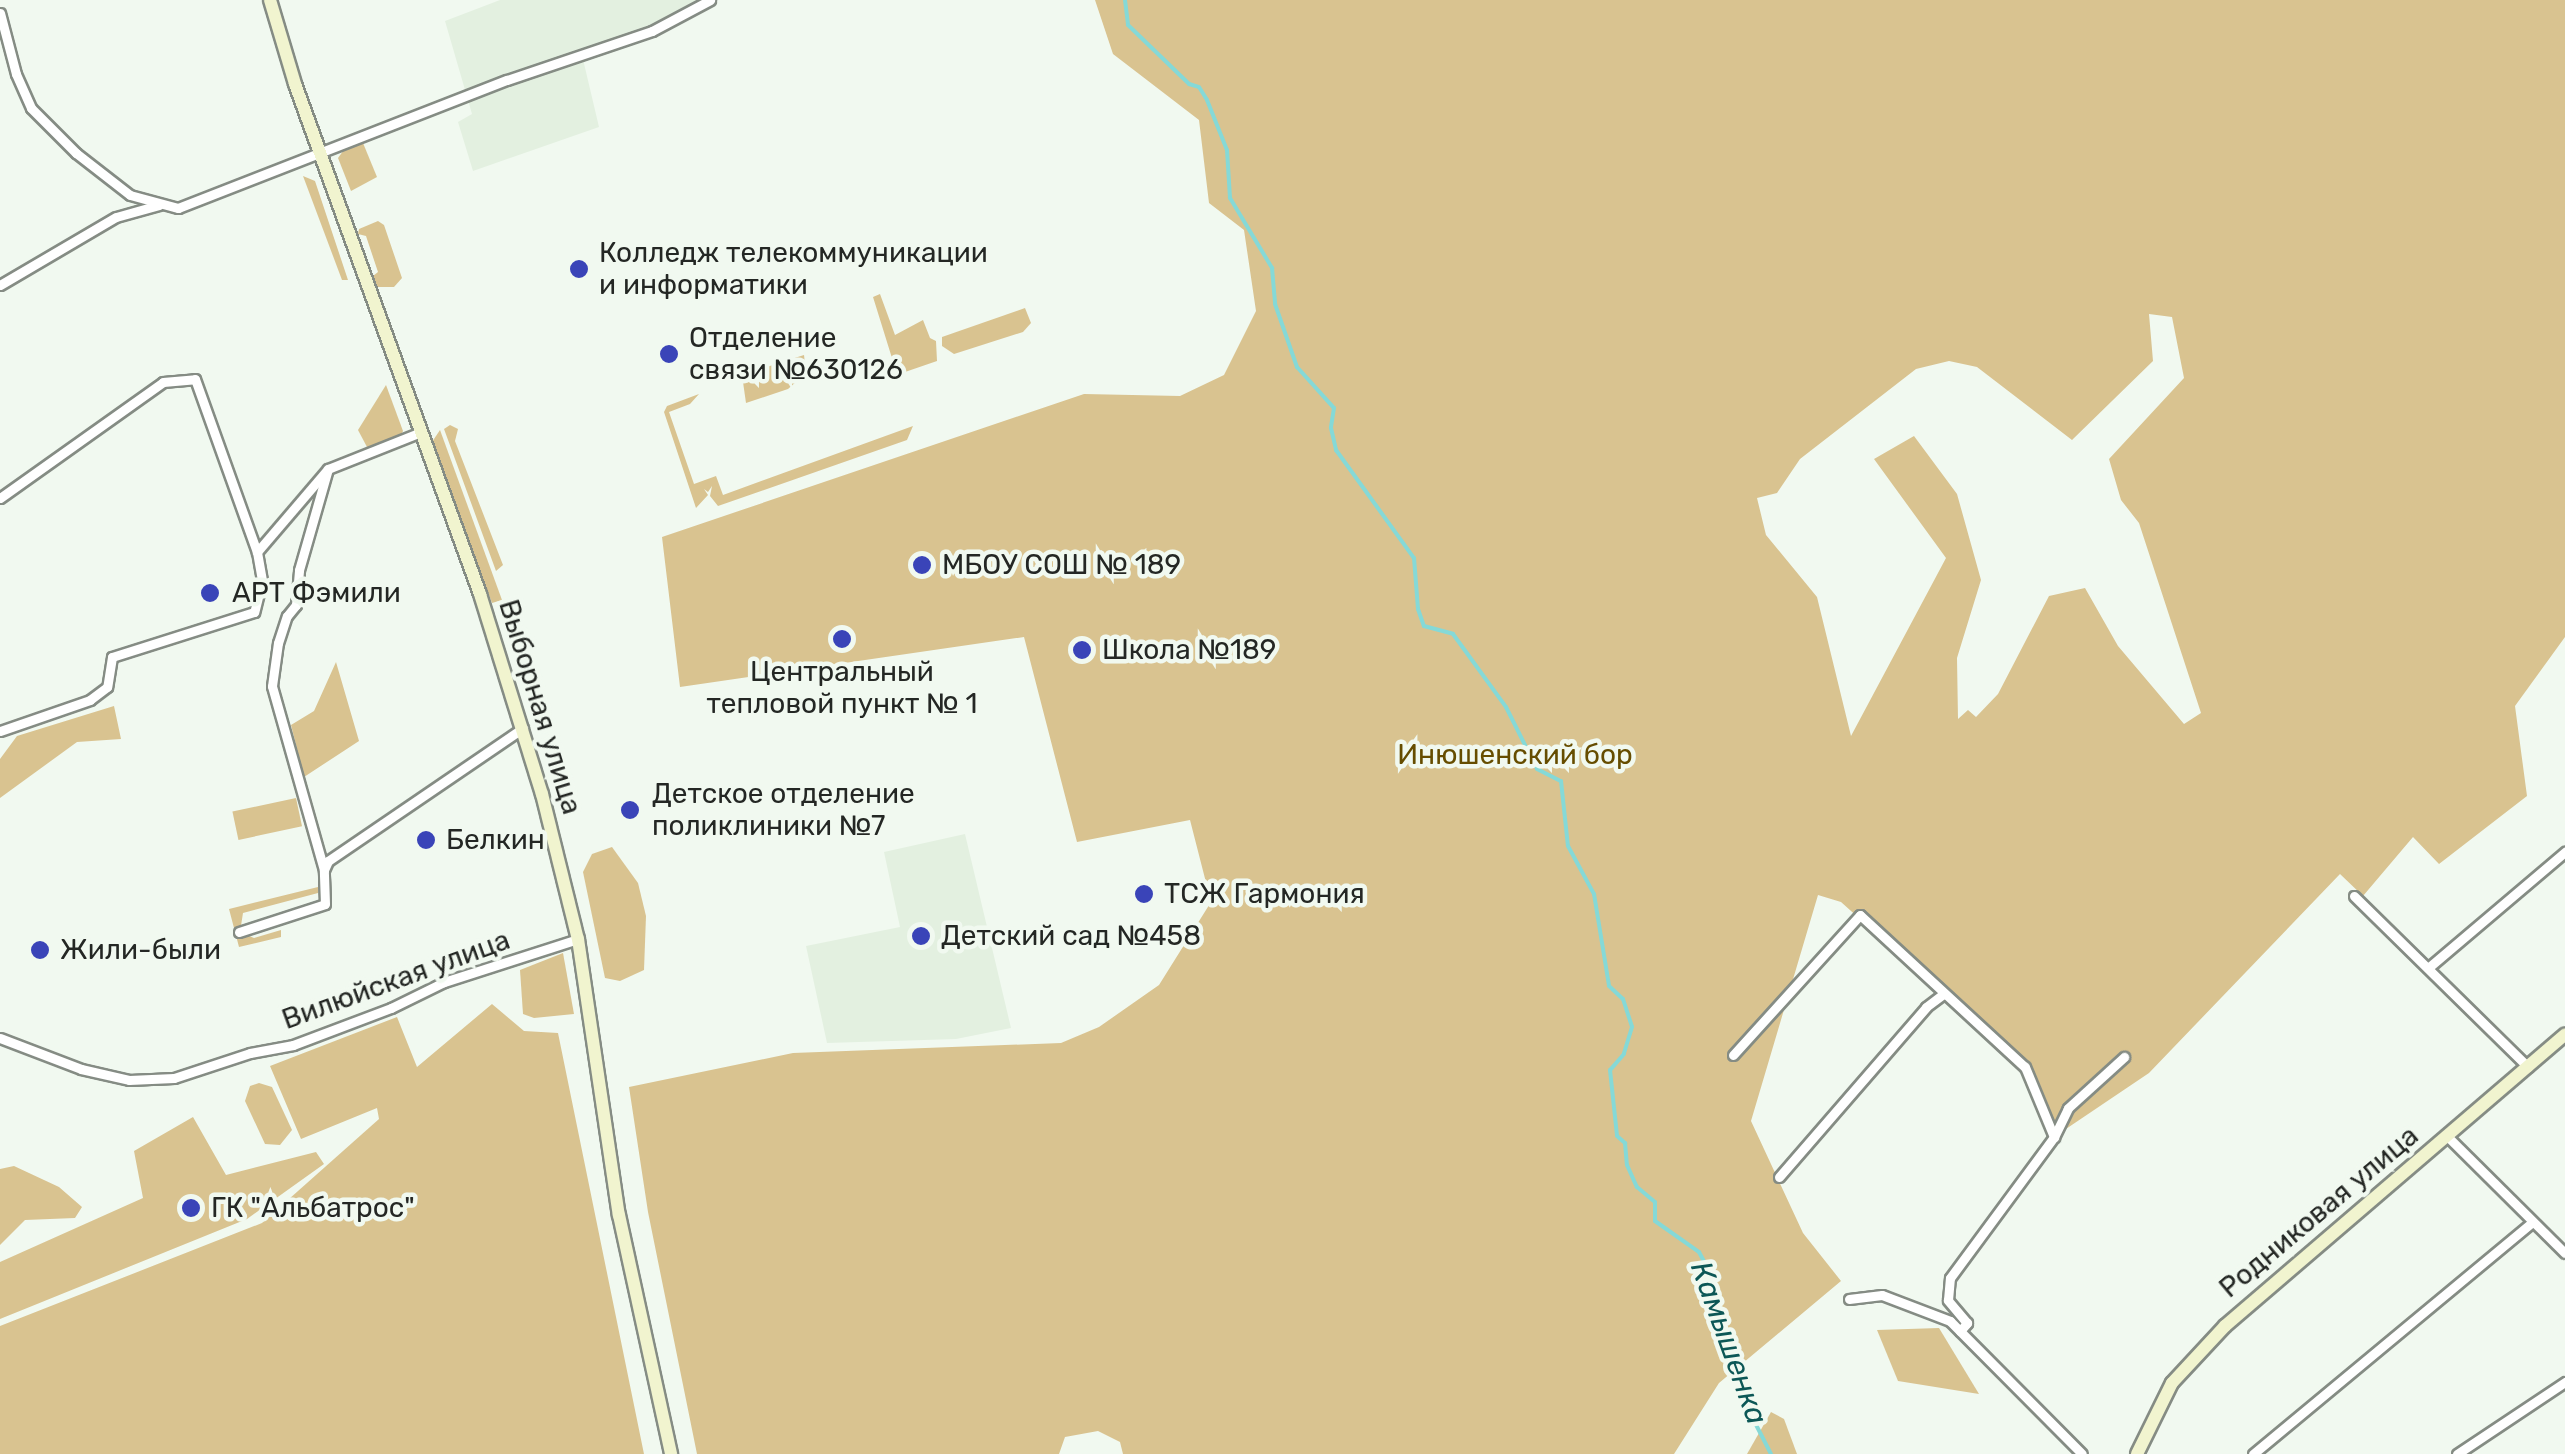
<!DOCTYPE html>
<html>
<head>
<meta charset="utf-8">
<style>
  body { margin:0 }
  #map { position:relative; width:2565px; height:1454px; overflow:hidden; background:#f1f9f0; font-family:Rubik,sans-serif }
  div>[style] { position:absolute }
  .built>* { inset:0; background:#e3f0e0 }
  .green>* { inset:0; background:#d9c390; transform-origin:0 0 }
  .stream>* { height:4px; margin:-2px; padding:0 2px; transform-origin:2px; border-radius:2px; background:#85d9d7 }
  .roads { filter:drop-shadow(2px 0 #858c84) drop-shadow(-2px 0 #858c84) drop-shadow(0 2px #858c84) drop-shadow(0 -2px #858c84) }
  .street>* { height:9px; margin:-4.5px; padding:0 4.5px; transform-origin:4.5px; border-radius:4.5px; background:#fff }
  .secondary>* { height:12px; margin:-6px; padding:0 6px; transform-origin:6px; border-radius:6px; background:#f1f4cf }
  .dots>* { width:28px; height:28px; translate:-50% -50%; box-sizing:border-box; border:5px solid #f1f9f0; border-radius:50% }
  span { translate:-50% -50%; white-space:nowrap; text-align:center; line-height:1.15; -webkit-text-stroke:9px #f1f9f0; paint-order:stroke }
  .poi-label { font-size:28px; color:#242724 }
  .left { translate:0 -50%; text-align:left }
  .street-label { font-size:28px; color:#242724 }
  .park-label { font-size:28px; color:#664d00 }
  .water-label { font-size:30px; color:#0c5756; font-style:italic }
</style>
</head>
<body>
<div id="map">
  <div class="built">
    <i style="clip-path:polygon(500px 0,711px 0,694px 12px,582px 55px,599px 127px,473px 171px,458px 122px,472px 114px,445px 21px)"></i>
    <i style="clip-path:polygon(965px 834px,1011px 1028px,956px 1039px,827px 1043px,806px 946px,900px 927px,884px 852px)"></i>
  </div>
  <div class="green">
    <i style="clip-path:polygon(evenodd,1095px 0,2565px 0,2565px 637px,2515px 706px,2527px 796px,2439px 864px,2413px 837px,2363px 896px,2340px 874px,2149px 1073px,2054px 1137px,2025px 1067px,1841px 902px,1818px 895px,1751px 1121px,1803px 1233px,1841px 1281px,1719px 1383px,1674px 1454px,1123px 1454px,1120px 1442px,1098px 1431px,1065px 1437px,1059px 1454px,697px 1454px,648px 1212px,629px 1087px,793px 1053px,1061px 1043px,1099px 1027px,1159px 985px,1211px 902px,1190px 820px,1077px 842px,1024px 637px,680px 687px,662px 537px,1084px 394px,1180px 396px,1224px 375px,1256px 311px,1244px 230px,1209px 203px,1199px 120px,1113px 54px,1095px 0,2149px 314px,2172px 317px,2184px 378px,2109px 459px,2121px 500px,2139px 523px,2201px 713px,2184px 724px,2118px 646px,2085px 588px,2049px 596px,1998px 694px,1976px 717px,1968px 710px,1958px 719px,1957px 658px,1981px 580px,1957px 494px,1914px 436px,1874px 459px,1946px 558px,1851px 736px,1817px 597px,1766px 535px,1757px 498px,1777px 493px,1800px 459px,1916px 369px,1949px 361px,1977px 367px,2072px 440px,2153px 361px,2149px 314px)"></i>
    <i style="clip-path:polygon(363px 143px,377px 177px,351px 191px,338px 158px,346px 147px)"></i>
    <i style="clip-path:polygon(303px 176px,315px 181px,348px 280px,342px 280px)"></i>
    <i style="clip-path:polygon(378px 221px,384px 225px,402px 278px,394px 287px,376px 287px,373px 276px,378px 272px,366px 236px,358px 234px,359px 229px)"></i>
    <i style="clip-path:polygon(880px 294px,895px 335px,923px 320px,930px 338px,936px 341px,937px 361px,905px 372px,896px 371px,873px 297px)"></i>
    <i style="clip-path:polygon(1025px 308px,1031px 323px,1023px 332px,954px 354px,942px 346px,942px 337px)"></i>
    <i style="clip-path:polygon(804px 355px,806px 373px,788px 389px,746px 403px,742px 375px)"></i>
    <i style="clip-path:polygon(386px 385px,403px 431px,400px 437px,367px 447px,358px 430px)"></i>
    <i style="clip-path:polygon(699px 394px,690px 404px,669px 412px,694px 484px,716px 476px,723px 495px,913px 426px,907px 440px,718px 506px,710px 496px,712px 486px,708px 492px,704px 489px,708px 495px,696px 508px,664px 412px,667px 406px)"></i>
    <i style="clip-path:polygon(450px 425px,458px 429px,455px 441px,503px 565px,496px 571px,444px 429px)"></i>
    <i style="clip-path:polygon(440px 430px,502px 600px,492px 603px,432px 442px)"></i>
    <i style="clip-path:polygon(336px 662px,359px 741px,304px 777px,291px 725px,314px 711px)"></i>
    <i style="clip-path:polygon(114px 706px,121px 739px,77px 742px,0 798px,0 759px,17px 736px)"></i>
    <i style="left:296px;top:798px;width:29px;height:65px;rotate:78deg"></i>
    <i style="clip-path:polygon(612px 847px,638px 883px,646px 916px,644px 970px,620px 981px,605px 978px,583px 872px,592px 854px)"></i>
    <i style="clip-path:polygon(318px 887px,318px 893px,243px 913px,240px 932px,254px 938px,281px 930px,281px 937px,239px 947px,229px 909px)"></i>
    <i style="clip-path:polygon(563px 953px,574px 1014px,534px 1018px,523px 1014px,520px 970px)"></i>
    <i style="clip-path:polygon(492px 1004px,524px 1031px,558px 1033px,644px 1454px,0 1454px,0 1326px,262px 1223px,379px 1119px,377px 1108px,301px 1139px,270px 1066px,397px 1017px,417px 1067px)"></i>
    <i style="clip-path:polygon(259px 1083px,272px 1087px,292px 1130px,280px 1145px,265px 1144px,245px 1101px,250px 1086px)"></i>
    <i style="clip-path:polygon(193px 1117px,226px 1175px,316px 1152px,324px 1164px,247px 1219px,0 1319px,0 1262px,143px 1198px,134px 1151px)"></i>
    <i style="clip-path:polygon(14px 1166px,59px 1187px,82px 1207px,75px 1218px,25px 1220px,0 1245px,0 1169px)"></i>
    <i style="clip-path:polygon(1939px 1328px,1979px 1394px,1898px 1381px,1877px 1330px)"></i>
    <i style="clip-path:polygon(1771px 1412px,1784px 1419px,1797px 1454px,1747px 1454px)"></i>
  </div>
  <div class="stream">
    <i style="left:1125px;top:0;width:25px;rotate:83deg"></i>
    <i style="left:1128px;top:25px;width:85px;rotate:44deg"></i>
    <i style="left:1189px;top:84px;width:10px;rotate:17deg"></i>
    <i style="left:1199px;top:87px;width:15px;rotate:58deg"></i>
    <i style="left:1207px;top:100px;width:54px;rotate:68.2deg"></i>
    <i style="left:1227px;top:150px;width:48px;rotate:86.4deg"></i>
    <i style="left:1230px;top:198px;width:82px;rotate:59deg"></i>
    <i style="left:1272px;top:268px;width:36px;rotate:85deg"></i>
    <i style="left:1275px;top:304px;width:67px;rotate:70.8deg"></i>
    <i style="left:1297px;top:367px;width:55px;rotate:47.9deg"></i>
    <i style="left:1334px;top:408px;width:20px;rotate:99deg"></i>
    <i style="left:1331px;top:428px;width:23px;rotate:77deg"></i>
    <i style="left:1336px;top:450px;width:133px;rotate:54.2deg"></i>
    <i style="left:1414px;top:558px;width:51px;rotate:85.5deg"></i>
    <i style="left:1418px;top:609px;width:18px;rotate:71deg"></i>
    <i style="left:1424px;top:626px;width:30px;rotate:15deg"></i>
    <i style="left:1453px;top:634px;width:90px;rotate:54deg"></i>
    <i style="left:1506px;top:707px;width:69px;rotate:63.4deg"></i>
    <i style="left:1537px;top:769px;width:27px;rotate:27deg"></i>
    <i style="left:1561px;top:781px;width:65px;rotate:83.9deg"></i>
    <i style="left:1568px;top:846px;width:55px;rotate:61.6deg"></i>
    <i style="left:1594px;top:894px;width:93px;rotate:80.7deg"></i>
    <i style="left:1609px;top:986px;width:19px;rotate:43deg"></i>
    <i style="left:1623px;top:999px;width:29px;rotate:72deg"></i>
    <i style="left:1632px;top:1027px;width:28px;rotate:107deg"></i>
    <i style="left:1624px;top:1054px;width:21px;rotate:131deg"></i>
    <i style="left:1610px;top:1070px;width:66px;rotate:83.9deg"></i>
    <i style="left:1617px;top:1136px;width:11px;rotate:41deg"></i>
    <i style="left:1625px;top:1143px;width:22px;rotate:85deg"></i>
    <i style="left:1627px;top:1165px;width:24px;rotate:66deg"></i>
    <i style="left:1637px;top:1187px;width:23px;rotate:40deg"></i>
    <i style="left:1655px;top:1202px;width:19px;rotate:90deg"></i>
    <i style="left:1655px;top:1221px;width:54px;rotate:35.2deg"></i>
    <i style="left:1699px;top:1252px;width:26px;rotate:62deg"></i>
    <i style="left:1711px;top:1275px;width:143px;rotate:74.2deg"></i>
    <i style="left:1750px;top:1413px;width:46px;rotate:62.9deg"></i>
  </div>
  <div class="roads">
    <div class="street">
      <i style="left:0;top:13px;width:63px;rotate:75.3deg"></i>
      <i style="left:16px;top:74px;width:37px;rotate:66deg"></i>
      <i style="left:31px;top:108px;width:64px;rotate:45deg"></i>
      <i style="left:76px;top:153px;width:68px;rotate:37.9deg"></i>
      <i style="left:130px;top:195px;width:50px;rotate:15.2deg"></i>
      <i style="left:178px;top:208px;width:353px;rotate:-21.3deg"></i>
      <i style="left:507px;top:80px;width:153px;rotate:-18.7deg"></i>
      <i style="left:652px;top:31px;width:66px;rotate:-28.1deg"></i>
      <i style="left:0;top:285px;width:134px;rotate:-30.4deg"></i>
      <i style="left:116px;top:217px;width:45px;rotate:-15.6deg"></i>
      <i style="left:0;top:498px;width:200px;rotate:-35.4deg"></i>
      <i style="left:163px;top:382px;width:32px;rotate:-5deg"></i>
      <i style="left:195px;top:379px;width:184px;rotate:70.3deg"></i>
      <i style="left:257px;top:552px;width:29px;rotate:80deg"></i>
      <i style="left:262px;top:581px;width:32px;rotate:104deg"></i>
      <i style="left:254px;top:612px;width:149px;rotate:162.4deg"></i>
      <i style="left:112px;top:657px;width:30px;rotate:99deg"></i>
      <i style="left:107px;top:687px;width:21px;rotate:143deg"></i>
      <i style="left:90px;top:700px;width:95px;rotate:161deg"></i>
      <i style="left:257px;top:552px;width:109px;rotate:-49.5deg"></i>
      <i style="left:328px;top:469px;width:100px;rotate:-21.7deg"></i>
      <i style="left:324px;top:870px;width:191px;rotate:-105.8deg"></i>
      <i style="left:272px;top:686px;width:43px;rotate:-82.1deg"></i>
      <i style="left:278px;top:643px;width:28px;rotate:-72deg"></i>
      <i style="left:287px;top:616px;width:14px;rotate:-51deg"></i>
      <i style="left:296px;top:605px;width:35px;rotate:-85deg"></i>
      <i style="left:299px;top:570px;width:105px;rotate:-74deg"></i>
      <i style="left:2354px;top:896px;width:244px;rotate:44.5deg"></i>
      <i style="left:239px;top:932px;width:90px;rotate:-18deg"></i>
      <i style="left:325px;top:904px;width:34px;rotate:-92deg"></i>
      <i style="left:324px;top:870px;width:10px;rotate:-66deg"></i>
      <i style="left:328px;top:861px;width:236px;rotate:-34.3deg"></i>
      <i style="left:2428px;top:968px;width:180px;rotate:-40.3deg"></i>
      <i style="left:0;top:1038px;width:87px;rotate:20.9deg"></i>
      <i style="left:81px;top:1069px;width:49px;rotate:12.9deg"></i>
      <i style="left:129px;top:1080px;width:45px;rotate:-2.5deg"></i>
      <i style="left:174px;top:1078px;width:80px;rotate:-18.2deg"></i>
      <i style="left:250px;top:1053px;width:44px;rotate:-10.5deg"></i>
      <i style="left:293px;top:1045px;width:105px;rotate:-20.7deg"></i>
      <i style="left:391px;top:1008px;width:59px;rotate:-26.1deg"></i>
      <i style="left:444px;top:982px;width:141px;rotate:-17.8deg"></i>
      <i style="left:1733px;top:1055px;width:189px;rotate:-47.8deg"></i>
      <i style="left:1860px;top:915px;width:224px;rotate:42.7deg"></i>
      <i style="left:2025px;top:1067px;width:76px;rotate:67.5deg"></i>
      <i style="left:2447px;top:1136px;width:166px;rotate:44.8deg"></i>
      <i style="left:1779px;top:1177px;width:225px;rotate:-49.1deg"></i>
      <i style="left:1926px;top:1007px;width:21px;rotate:-37deg"></i>
      <i style="left:1849px;top:1299px;width:33px;rotate:-7deg"></i>
      <i style="left:1882px;top:1295px;width:73px;rotate:20.9deg"></i>
      <i style="left:1950px;top:1321px;width:187px;rotate:45.2deg"></i>
      <i style="left:1960px;top:1331px;width:11px;rotate:-49deg"></i>
      <i style="left:1967px;top:1323px;width:30px;rotate:-130deg"></i>
      <i style="left:1948px;top:1300px;width:22px;rotate:-85deg"></i>
      <i style="left:1950px;top:1278px;width:175px;rotate:-53.6deg"></i>
      <i style="left:2054px;top:1137px;width:32px;rotate:-64deg"></i>
      <i style="left:2068px;top:1108px;width:76px;rotate:-42.3deg"></i>
      <i style="left:2253px;top:1454px;width:363px;rotate:-39.7deg"></i>
      <i style="left:2457px;top:1454px;width:130px;rotate:-33.7deg"></i>
    </div>
    <div class="secondary">
      <i style="left:270px;top:0;width:88px;rotate:73.4deg"></i>
      <i style="left:295px;top:84px;width:543px;rotate:70.06deg"></i>
      <i style="left:480px;top:594px;width:209px;rotate:72.8deg"></i>
      <i style="left:542px;top:794px;width:149px;rotate:76.1deg"></i>
      <i style="left:578px;top:939px;width:279px;rotate:81.6deg"></i>
      <i style="left:619px;top:1215px;width:245px;rotate:77.7deg"></i>
      <i style="left:2137px;top:1454px;width:79px;rotate:-63.8deg"></i>
      <i style="left:2172px;top:1383px;width:78px;rotate:-47.1deg"></i>
      <i style="left:2225px;top:1326px;width:448px;rotate:-40.6deg"></i>
    </div>
  </div>
  <div class="dots">
    <i style="left:579px;top:269px;background:#3a44b8"></i>
    <i style="left:669px;top:354px;background:#3a44b8"></i>
    <i style="left:922px;top:565px;background:#3a44b8"></i>
    <i style="left:210px;top:593px;background:#3a44b8"></i>
    <i style="left:842px;top:639px;background:#3a44b8"></i>
    <i style="left:1082px;top:650px;background:#3a44b8"></i>
    <i style="left:630px;top:810px;background:#3a44b8"></i>
    <i style="left:426px;top:840px;background:#3a44b8"></i>
    <i style="left:1144px;top:894px;background:#3a44b8"></i>
    <i style="left:921px;top:936px;background:#3a44b8"></i>
    <i style="left:40px;top:950px;background:#3a44b8"></i>
    <i style="left:191px;top:1208px;background:#3a44b8"></i>
  </div>
  <div class="poi-label">
    <span class="left" style="left:599px;top:269px">Колледж телекоммуникации<br>и информатики</span>
    <span class="left" style="left:689px;top:354px">Отделение<br>связи №630126</span>
    <span class="left" style="left:942px;top:565px">МБОУ СОШ № 189</span>
    <span class="left" style="left:232px;top:593px">АРТ Фэмили</span>
    <span class="left" style="left:1102px;top:650px">Школа №189</span>
    <span style="left:842px;top:688px">Центральный<br>тепловой пункт № 1</span>
    <span class="left" style="left:652px;top:810px">Детское отделение<br>поликлиники №7</span>
    <span class="left" style="left:446px;top:840px">Белкин</span>
    <span class="left" style="left:1164px;top:894px">ТСЖ Гармония</span>
    <span class="left" style="left:941px;top:936px">Детский сад №458</span>
    <span class="left" style="left:60px;top:950px">Жили-были</span>
    <span class="left" style="left:211px;top:1208px">ГК "Альбатрос"</span>
  </div>
  <div class="street-label">
    <span style="left:540px;top:707px;rotate:73deg">Выборная улица</span>
    <span style="left:396px;top:980px;rotate:-20deg">Вилюйская улица</span>
    <span style="left:2319px;top:1212px;rotate:-40deg">Родниковая улица</span>
  </div>
  <div class="park-label">
    <span style="left:1515px;top:755px">Инюшенский бор</span>
  </div>
  <div class="water-label">
    <span style="left:1729px;top:1343px;rotate:70deg">Камышенка</span>
  </div>
</div>
</body>
</html>
